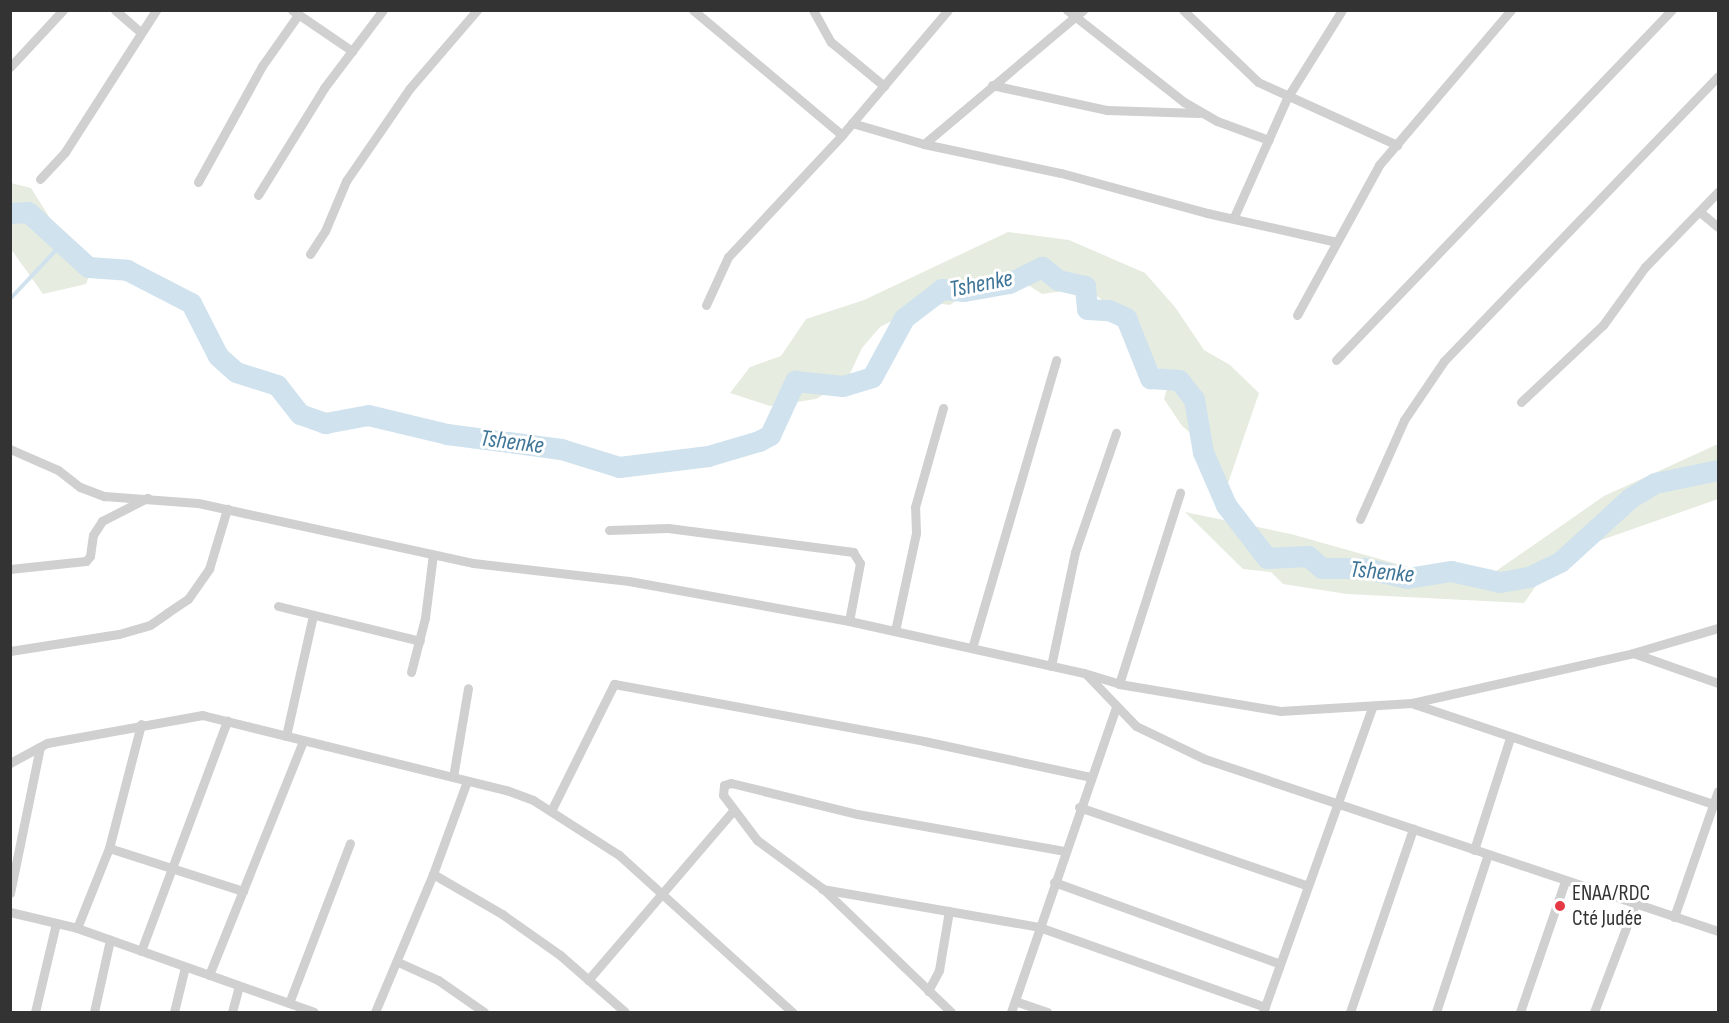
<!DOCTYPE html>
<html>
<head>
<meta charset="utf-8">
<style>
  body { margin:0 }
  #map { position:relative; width:1729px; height:1023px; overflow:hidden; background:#fff; font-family:"Sofia Sans Condensed",sans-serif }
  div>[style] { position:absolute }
  .green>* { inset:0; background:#e6ecdf }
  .stream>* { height:4px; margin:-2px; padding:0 2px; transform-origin:2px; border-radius:2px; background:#cfe2ee }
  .river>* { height:21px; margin:-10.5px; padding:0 10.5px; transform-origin:10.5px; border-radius:10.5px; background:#cfe2ee }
  .street>* { height:9px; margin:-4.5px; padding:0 4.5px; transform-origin:4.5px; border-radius:4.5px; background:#d0d0d0 }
  .dots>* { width:16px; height:16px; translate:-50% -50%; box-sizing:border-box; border:3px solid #fff; border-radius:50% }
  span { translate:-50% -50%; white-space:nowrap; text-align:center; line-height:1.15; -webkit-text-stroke:6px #fff; paint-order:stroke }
  .poi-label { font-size:22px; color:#333 }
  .left { translate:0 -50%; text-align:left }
  .water-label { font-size:24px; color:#3f7597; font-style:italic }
  .frame { position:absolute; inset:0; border:12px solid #333; pointer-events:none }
</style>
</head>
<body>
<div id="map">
  <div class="green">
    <i style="clip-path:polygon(11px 183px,31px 188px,60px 234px,95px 260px,86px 284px,43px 294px,11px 249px)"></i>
    <i style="clip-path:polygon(1008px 232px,1069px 240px,1145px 273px,1175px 307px,1204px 350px,1230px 365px,1259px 393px,1225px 492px,1209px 484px,1209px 448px,1182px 426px,1164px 399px,1170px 378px,1140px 352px,1136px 328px,1097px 296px,1070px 290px,1042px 294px,1019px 279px,973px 289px,950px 305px,929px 302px,880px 327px,862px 348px,847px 380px,816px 399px,770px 406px,730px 393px,750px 367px,781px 356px,806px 319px,864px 300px)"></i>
    <i style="clip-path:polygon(1718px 444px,1718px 499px,1593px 543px,1542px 577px,1524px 603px,1347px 594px,1283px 584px,1271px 572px,1243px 569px,1185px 512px,1291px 534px,1447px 578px,1489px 576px,1604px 496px)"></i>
  </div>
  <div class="stream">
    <i style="left:10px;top:299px;width:73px;rotate:-46.7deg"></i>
  </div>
  <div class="river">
    <i style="left:10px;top:213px;width:18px;rotate:-3deg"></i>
    <i style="left:28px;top:212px;width:81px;rotate:42.5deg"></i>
    <i style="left:88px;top:267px;width:39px;rotate:4deg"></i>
    <i style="left:127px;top:270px;width:72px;rotate:27.3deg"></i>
    <i style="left:191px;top:303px;width:59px;rotate:63deg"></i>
    <i style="left:218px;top:356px;width:24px;rotate:42deg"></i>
    <i style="left:236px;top:372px;width:43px;rotate:17.6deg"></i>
    <i style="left:277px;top:385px;width:37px;rotate:52deg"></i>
    <i style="left:300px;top:414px;width:27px;rotate:20deg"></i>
    <i style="left:325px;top:423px;width:44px;rotate:-10.5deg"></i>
    <i style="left:368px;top:415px;width:81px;rotate:13.5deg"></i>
    <i style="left:447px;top:434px;width:115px;rotate:7.5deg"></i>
    <i style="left:561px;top:449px;width:61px;rotate:17.2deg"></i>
    <i style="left:619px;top:467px;width:90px;rotate:-7deg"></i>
    <i style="left:708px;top:456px;width:53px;rotate:-16.4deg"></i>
    <i style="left:759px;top:441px;width:13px;rotate:-29deg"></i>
    <i style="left:770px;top:435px;width:60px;rotate:-65.2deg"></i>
    <i style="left:795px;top:381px;width:48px;rotate:5.9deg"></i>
    <i style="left:843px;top:386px;width:30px;rotate:-17deg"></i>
    <i style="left:872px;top:377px;width:67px;rotate:-61.5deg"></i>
    <i style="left:904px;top:318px;width:48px;rotate:-37.3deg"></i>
    <i style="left:942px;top:289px;width:22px;rotate:5deg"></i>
    <i style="left:964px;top:291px;width:46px;rotate:-10.1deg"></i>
    <i style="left:1009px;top:283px;width:37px;rotate:-26deg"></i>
    <i style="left:1042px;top:267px;width:21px;rotate:39deg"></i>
    <i style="left:1058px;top:280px;width:28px;rotate:13deg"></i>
    <i style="left:1085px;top:286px;width:23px;rotate:85deg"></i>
    <i style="left:1087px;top:309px;width:22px;rotate:3deg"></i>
    <i style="left:1109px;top:310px;width:19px;rotate:25deg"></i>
    <i style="left:1126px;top:318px;width:65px;rotate:68.2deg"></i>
    <i style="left:1150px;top:378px;width:29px;rotate:4deg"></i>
    <i style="left:1179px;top:380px;width:24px;rotate:52deg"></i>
    <i style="left:1194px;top:399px;width:54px;rotate:80.4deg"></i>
    <i style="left:1203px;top:452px;width:58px;rotate:66.5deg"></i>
    <i style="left:1226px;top:505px;width:67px;rotate:52.3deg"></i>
    <i style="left:1267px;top:558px;width:41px;rotate:-2.8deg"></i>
    <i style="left:1308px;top:556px;width:18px;rotate:41deg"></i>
    <i style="left:1322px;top:568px;width:43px"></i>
    <i style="left:1365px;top:568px;width:43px;rotate:13.4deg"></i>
    <i style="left:1407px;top:578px;width:45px;rotate:-9deg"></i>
    <i style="left:1451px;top:571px;width:50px;rotate:12.7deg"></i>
    <i style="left:1500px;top:582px;width:29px;rotate:-10deg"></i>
    <i style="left:1529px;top:577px;width:34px;rotate:-26deg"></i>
    <i style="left:1560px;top:562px;width:95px;rotate:-42.4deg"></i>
    <i style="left:1630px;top:498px;width:29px;rotate:-31deg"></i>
    <i style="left:1655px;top:483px;width:64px;rotate:-11.7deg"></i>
  </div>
  <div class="street">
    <i style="left:115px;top:10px;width:33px;rotate:41deg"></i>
    <i style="left:292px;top:10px;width:73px;rotate:34.3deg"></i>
    <i style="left:693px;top:10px;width:194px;rotate:40deg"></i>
    <i style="left:813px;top:10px;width:37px;rotate:61deg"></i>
    <i style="left:831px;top:42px;width:69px;rotate:39.7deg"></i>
    <i style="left:1067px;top:10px;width:149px;rotate:38.2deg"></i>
    <i style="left:1184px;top:102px;width:38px;rotate:30deg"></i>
    <i style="left:1217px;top:121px;width:55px;rotate:20.1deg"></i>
    <i style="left:1183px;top:10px;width:104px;rotate:43.8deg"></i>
    <i style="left:1258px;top:82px;width:153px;rotate:24.4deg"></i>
    <i style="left:10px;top:67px;width:78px;rotate:-47.1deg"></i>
    <i style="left:992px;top:85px;width:118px;rotate:12.3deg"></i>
    <i style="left:1107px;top:110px;width:92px;rotate:1.9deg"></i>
    <i style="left:852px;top:123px;width:75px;rotate:16.3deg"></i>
    <i style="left:924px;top:144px;width:140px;rotate:12deg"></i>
    <i style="left:1061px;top:173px;width:151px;rotate:15.3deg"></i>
    <i style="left:1207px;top:213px;width:133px;rotate:12.6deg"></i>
    <i style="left:924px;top:144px;width:208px;rotate:-40.1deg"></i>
    <i style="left:40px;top:179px;width:37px;rotate:-47deg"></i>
    <i style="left:65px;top:152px;width:169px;rotate:-57.3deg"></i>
    <i style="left:198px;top:182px;width:132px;rotate:-61.1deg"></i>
    <i style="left:262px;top:66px;width:62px;rotate:-54.8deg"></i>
    <i style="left:258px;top:195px;width:126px;rotate:-58.3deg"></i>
    <i style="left:324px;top:88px;width:98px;rotate:-52.9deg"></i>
    <i style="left:1700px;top:212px;width:23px;rotate:40deg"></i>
    <i style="left:1234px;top:217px;width:130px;rotate:-66deg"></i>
    <i style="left:1287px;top:98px;width:104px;rotate:-58deg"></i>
    <i style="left:310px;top:254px;width:27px;rotate:-57deg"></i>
    <i style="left:325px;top:231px;width:54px;rotate:-67.2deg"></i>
    <i style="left:346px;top:181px;width:113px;rotate:-55.5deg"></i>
    <i style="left:410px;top:88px;width:103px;rotate:-49.3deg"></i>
    <i style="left:706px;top:305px;width:53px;rotate:-65.4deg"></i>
    <i style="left:728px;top:257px;width:167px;rotate:-46.9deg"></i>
    <i style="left:842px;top:135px;width:164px;rotate:-49.7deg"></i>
    <i style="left:1297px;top:315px;width:171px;rotate:-61.3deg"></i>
    <i style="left:1379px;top:165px;width:204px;rotate:-49.6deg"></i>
    <i style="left:1336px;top:360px;width:485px;rotate:-46.2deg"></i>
    <i style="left:1521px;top:402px;width:112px;rotate:-43.2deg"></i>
    <i style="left:1603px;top:325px;width:72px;rotate:-54.1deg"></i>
    <i style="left:1645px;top:267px;width:105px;rotate:-45.8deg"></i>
    <i style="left:10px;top:449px;width:52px;rotate:23.6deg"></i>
    <i style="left:58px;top:470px;width:28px;rotate:38deg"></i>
    <i style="left:80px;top:487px;width:26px;rotate:21deg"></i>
    <i style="left:104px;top:496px;width:94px;rotate:4.3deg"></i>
    <i style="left:198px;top:503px;width:281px;rotate:12.3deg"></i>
    <i style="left:473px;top:563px;width:157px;rotate:6.6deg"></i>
    <i style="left:629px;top:581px;width:224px;rotate:10.3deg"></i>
    <i style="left:849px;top:621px;width:241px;rotate:12.5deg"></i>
    <i style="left:1084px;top:673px;width:37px;rotate:17deg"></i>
    <i style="left:1119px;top:684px;width:163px;rotate:9.5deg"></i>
    <i style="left:1280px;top:711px;width:132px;rotate:-3.5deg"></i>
    <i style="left:1412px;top:703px;width:227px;rotate:-12.7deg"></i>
    <i style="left:1633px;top:653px;width:89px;rotate:-16.4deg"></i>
    <i style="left:1360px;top:519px;width:108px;rotate:-66deg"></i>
    <i style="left:1404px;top:420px;width:71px;rotate:-55.9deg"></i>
    <i style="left:1444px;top:361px;width:395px;rotate:-46.1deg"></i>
    <i style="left:609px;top:530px;width:59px;rotate:-1.9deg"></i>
    <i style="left:668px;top:528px;width:187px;rotate:7.4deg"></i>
    <i style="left:853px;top:552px;width:13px;rotate:58deg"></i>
    <i style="left:860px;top:563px;width:59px;rotate:100.7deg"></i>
    <i style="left:10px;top:569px;width:76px;rotate:-6deg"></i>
    <i style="left:86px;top:561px;width:6px;rotate:-51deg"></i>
    <i style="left:90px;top:556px;width:21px;rotate:-82deg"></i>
    <i style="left:93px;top:535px;width:17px;rotate:-57deg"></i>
    <i style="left:102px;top:521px;width:51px;rotate:-27.1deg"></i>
    <i style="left:278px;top:606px;width:146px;rotate:13.8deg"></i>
    <i style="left:895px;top:631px;width:100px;rotate:-77.9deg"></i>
    <i style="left:916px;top:533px;width:26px;rotate:-92deg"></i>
    <i style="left:915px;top:507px;width:103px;rotate:-74.2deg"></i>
    <i style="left:972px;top:648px;width:300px;rotate:-73.7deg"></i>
    <i style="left:10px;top:651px;width:110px;rotate:-8.9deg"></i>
    <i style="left:119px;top:634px;width:32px;rotate:-16deg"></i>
    <i style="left:150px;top:625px;width:21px;rotate:-35deg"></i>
    <i style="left:167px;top:613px;width:25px;rotate:-34deg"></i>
    <i style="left:188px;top:599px;width:37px;rotate:-55deg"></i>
    <i style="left:209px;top:569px;width:63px;rotate:-73.3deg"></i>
    <i style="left:1633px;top:653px;width:90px;rotate:19.4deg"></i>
    <i style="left:1051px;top:666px;width:116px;rotate:-78.1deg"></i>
    <i style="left:1075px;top:552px;width:126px;rotate:-71deg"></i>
    <i style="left:411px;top:672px;width:56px;rotate:-75.5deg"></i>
    <i style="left:425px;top:618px;width:64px;rotate:-82.9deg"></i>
    <i style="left:1086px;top:674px;width:72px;rotate:46.1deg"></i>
    <i style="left:1136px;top:726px;width:76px;rotate:25.6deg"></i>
    <i style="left:1205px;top:759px;width:541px;rotate:18.54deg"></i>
    <i style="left:1119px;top:684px;width:201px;rotate:-72.3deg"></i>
    <i style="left:1414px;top:704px;width:321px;rotate:18.5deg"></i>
    <i style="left:286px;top:736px;width:124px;rotate:-77.4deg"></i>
    <i style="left:10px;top:763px;width:42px;rotate:-28.4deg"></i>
    <i style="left:47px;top:743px;width:158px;rotate:-10.2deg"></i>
    <i style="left:202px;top:715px;width:313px;rotate:13.9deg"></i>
    <i style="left:506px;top:790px;width:29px;rotate:20deg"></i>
    <i style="left:533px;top:800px;width:102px;rotate:32.6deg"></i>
    <i style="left:619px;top:855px;width:234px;rotate:42.2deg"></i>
    <i style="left:453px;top:777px;width:90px;rotate:-80.4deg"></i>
    <i style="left:1079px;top:807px;width:242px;rotate:19deg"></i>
    <i style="left:551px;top:811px;width:142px;rotate:-63.6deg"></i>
    <i style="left:614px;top:684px;width:315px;rotate:10.4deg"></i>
    <i style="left:924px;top:741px;width:170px;rotate:12.2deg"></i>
    <i style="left:109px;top:848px;width:141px;rotate:17.8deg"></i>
    <i style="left:1474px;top:850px;width:118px;rotate:-72.2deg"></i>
    <i style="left:433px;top:874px;width:80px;rotate:30.1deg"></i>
    <i style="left:502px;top:914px;width:71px;rotate:35.3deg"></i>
    <i style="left:560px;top:955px;width:86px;rotate:41.2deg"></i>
    <i style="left:1054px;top:882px;width:240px;rotate:19.9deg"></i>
    <i style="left:822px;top:889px;width:220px;rotate:9.9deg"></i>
    <i style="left:1039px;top:927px;width:240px;rotate:19.5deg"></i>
    <i style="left:10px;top:893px;width:149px;rotate:-78.4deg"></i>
    <i style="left:10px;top:912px;width:69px;rotate:13.4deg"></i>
    <i style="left:77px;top:928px;width:251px;rotate:19.5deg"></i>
    <i style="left:1674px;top:917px;width:133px;rotate:-70.8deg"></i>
    <i style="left:77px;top:928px;width:86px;rotate:-68.2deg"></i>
    <i style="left:109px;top:848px;width:128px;rotate:-75.5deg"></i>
    <i style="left:141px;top:951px;width:246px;rotate:-69.5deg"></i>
    <i style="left:398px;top:962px;width:44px;rotate:24.2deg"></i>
    <i style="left:438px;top:980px;width:56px;rotate:34.8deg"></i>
    <i style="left:209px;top:975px;width:252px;rotate:-68.1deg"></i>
    <i style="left:588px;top:980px;width:223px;rotate:-49.4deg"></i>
    <i style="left:928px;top:991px;width:24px;rotate:-62deg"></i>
    <i style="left:939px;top:970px;width:60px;rotate:-80.4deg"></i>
    <i style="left:1015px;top:1001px;width:34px;rotate:19deg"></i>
    <i style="left:289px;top:1003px;width:171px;rotate:-69.1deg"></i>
    <i style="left:35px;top:1012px;width:91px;rotate:-76.7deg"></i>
    <i style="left:94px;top:1012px;width:74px;rotate:-77.5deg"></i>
    <i style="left:174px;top:1012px;width:46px;rotate:-76.3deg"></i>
    <i style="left:232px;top:1012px;width:27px;rotate:-75deg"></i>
    <i style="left:375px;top:1012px;width:150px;rotate:-67.2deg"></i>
    <i style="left:433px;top:874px;width:99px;rotate:-69.9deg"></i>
    <i style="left:951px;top:1012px;width:179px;rotate:-136.1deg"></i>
    <i style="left:822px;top:888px;width:81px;rotate:-143.6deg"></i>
    <i style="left:757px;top:840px;width:56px;rotate:-127.1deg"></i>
    <i style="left:723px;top:795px;width:10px;rotate:-84deg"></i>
    <i style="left:724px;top:785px;width:7px;rotate:-16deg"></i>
    <i style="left:731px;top:783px;width:130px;rotate:13.8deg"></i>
    <i style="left:857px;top:814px;width:210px;rotate:10.1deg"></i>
    <i style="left:1011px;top:1012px;width:323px;rotate:-71deg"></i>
    <i style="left:1263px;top:1012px;width:323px;rotate:-70.3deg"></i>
    <i style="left:1350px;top:1012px;width:194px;rotate:-71deg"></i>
    <i style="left:1436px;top:1012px;width:166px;rotate:-71.8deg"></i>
    <i style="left:1520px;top:1012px;width:139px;rotate:-71deg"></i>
    <i style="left:1594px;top:1012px;width:116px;rotate:-69.2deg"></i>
  </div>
  <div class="dots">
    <i style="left:1560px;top:906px;background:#e63946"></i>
  </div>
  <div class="poi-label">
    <span class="left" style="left:1572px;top:906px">ENAA/RDC<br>Cté Judée</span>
  </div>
  <div class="water-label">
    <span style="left:981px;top:284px;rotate:-11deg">Tshenke</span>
    <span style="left:512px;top:442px;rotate:7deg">Tshenke</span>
    <span style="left:1382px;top:572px;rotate:5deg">Tshenke</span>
  </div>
  <div class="frame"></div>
</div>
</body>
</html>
